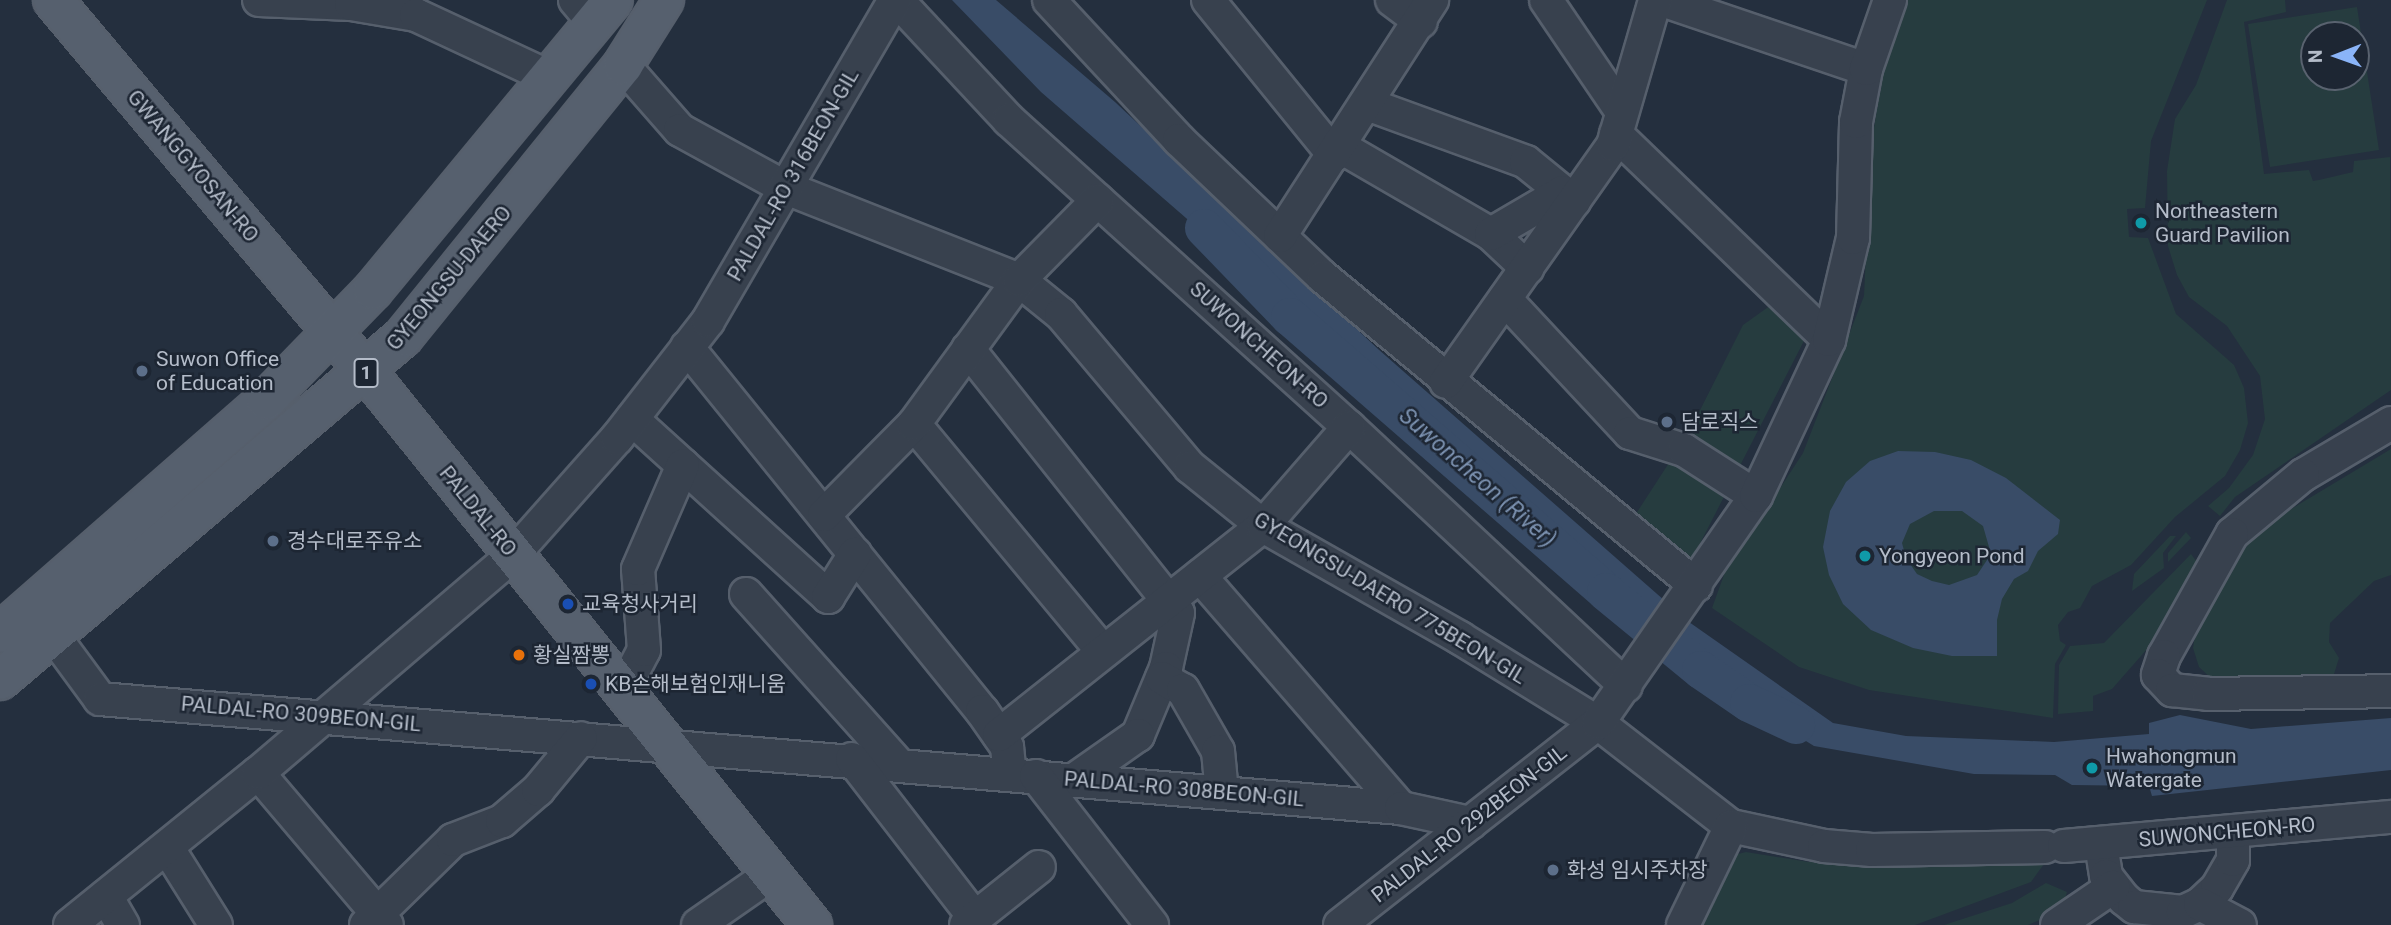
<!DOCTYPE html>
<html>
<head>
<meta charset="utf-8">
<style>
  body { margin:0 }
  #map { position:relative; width:2391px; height:925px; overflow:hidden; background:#242f3e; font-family:Roboto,"Noto Sans KR",sans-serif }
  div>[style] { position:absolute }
  .green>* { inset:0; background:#263c3f }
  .water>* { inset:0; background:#394c67 }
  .river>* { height:38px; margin:-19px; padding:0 19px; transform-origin:19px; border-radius:19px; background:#394c67 }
  .roads { filter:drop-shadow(2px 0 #565f6c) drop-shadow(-2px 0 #565f6c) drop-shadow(0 2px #565f6c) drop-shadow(0 -2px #565f6c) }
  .minor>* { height:32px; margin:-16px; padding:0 16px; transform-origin:16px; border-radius:16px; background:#38414e }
  .major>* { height:38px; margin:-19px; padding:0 19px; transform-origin:19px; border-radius:19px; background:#56606e }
  .dots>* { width:19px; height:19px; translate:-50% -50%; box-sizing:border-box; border:4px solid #1d2633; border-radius:50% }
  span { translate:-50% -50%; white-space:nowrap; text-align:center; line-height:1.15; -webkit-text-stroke:5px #1d2633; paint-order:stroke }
  .shield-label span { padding:2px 5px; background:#1d2633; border:2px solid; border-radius:5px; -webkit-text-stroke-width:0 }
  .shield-label { font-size:19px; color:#b4bcc9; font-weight:700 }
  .street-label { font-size:21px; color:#b4bcc9 }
  .poi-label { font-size:21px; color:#b4bcc9 }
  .left { translate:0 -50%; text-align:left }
  .water-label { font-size:23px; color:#7c92b1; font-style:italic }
  .north { position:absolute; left:2300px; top:21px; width:70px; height:70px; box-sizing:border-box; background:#1d2633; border:2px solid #59626f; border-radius:50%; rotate:269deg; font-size:19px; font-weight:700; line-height:28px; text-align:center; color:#b4bcc9 }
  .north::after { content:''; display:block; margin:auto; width:24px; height:32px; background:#8ab4f8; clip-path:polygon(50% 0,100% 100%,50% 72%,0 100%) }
</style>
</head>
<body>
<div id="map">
  <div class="green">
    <i style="clip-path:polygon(1906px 0,2207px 0,2151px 141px,2145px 208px,2127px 209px,2129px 237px,2148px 238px,2176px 314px,2234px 365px,2244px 388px,2248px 423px,2240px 450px,2225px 476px,2175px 517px,2131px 565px,2092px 586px,2080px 608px,2068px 612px,2058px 625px,2060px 641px,2066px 645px,2055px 664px,2053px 718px,1869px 690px,1799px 667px,1712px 608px,1725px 572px,1803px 453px,1864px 296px,1871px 146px,1885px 61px)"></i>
    <i style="clip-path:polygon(2227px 0,2285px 0,2286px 12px,2244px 22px,2264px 174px,2309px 170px,2313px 181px,2319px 180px,2353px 172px,2354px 161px,2390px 157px,2391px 390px,2235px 497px,2220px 516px,2208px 506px,2229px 488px,2253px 455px,2265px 419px,2260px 376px,2227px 326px,2189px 297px,2177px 275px,2168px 246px,2167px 171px,2175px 119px,2196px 85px)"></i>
    <i style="clip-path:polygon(evenodd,2357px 7px,2379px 150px,2270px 167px,2248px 24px,2357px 7px,2314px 35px,2356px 35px,2356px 77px,2314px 77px,2314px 35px)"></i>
    <i style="clip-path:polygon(1771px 305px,1806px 337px,1690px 563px,1630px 523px,1689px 432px,1743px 325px)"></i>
    <i style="clip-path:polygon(2391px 449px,2391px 575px,2374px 581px,2330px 623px,2329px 642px,2339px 658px,2334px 674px,2214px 681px,2199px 667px,2193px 648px,2196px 629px,2248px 535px)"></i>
    <i style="clip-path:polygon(2186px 532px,2191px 538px,2168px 562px,2168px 553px)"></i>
    <i style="clip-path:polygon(2170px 536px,2176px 536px,2163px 553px,2164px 568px,2132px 591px,2134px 574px)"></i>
    <i style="clip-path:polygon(2191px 554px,2197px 562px,2148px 648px,2112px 689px,2093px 696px,2093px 711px,2058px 714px,2059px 665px,2070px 646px,2104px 643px)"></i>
    <i style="clip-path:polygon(1746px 852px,1809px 862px,2044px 864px,2031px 882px,1915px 925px,1688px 925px,1726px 857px)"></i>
    <i style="clip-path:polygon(2046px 883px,2067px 892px,2062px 908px,2040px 920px,2028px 925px,1944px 925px,2012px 903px)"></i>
  </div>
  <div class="water">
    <i style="clip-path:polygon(952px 0,996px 0,1115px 102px,1378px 349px,1689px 622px,1833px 723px,1906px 736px,2054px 742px,2149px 734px,2149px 723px,2180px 715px,2251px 729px,2391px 718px,2391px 770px,2152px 796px,2149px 786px,2072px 785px,2055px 775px,1974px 774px,1814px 746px,1762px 714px,1568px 550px,1041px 92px)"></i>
    <i style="clip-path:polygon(evenodd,1898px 451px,1935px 452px,1971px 460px,2006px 478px,2060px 520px,2058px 534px,2038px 551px,2028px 571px,2014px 579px,2002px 599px,1997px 620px,1997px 656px,1952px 656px,1913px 648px,1871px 630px,1843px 604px,1829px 575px,1823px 547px,1830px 511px,1846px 482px,1870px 461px,1898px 451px,1934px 511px,1962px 511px,1983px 526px,1991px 554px,1977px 575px,1949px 585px,1932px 581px,1917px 574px,1906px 558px,1902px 543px,1910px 524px,1934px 511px)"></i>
  </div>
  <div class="river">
    <i style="left:1204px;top:228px;width:124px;rotate:46deg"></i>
    <i style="left:1290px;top:317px;width:419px;rotate:41deg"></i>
    <i style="left:1606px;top:592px;width:123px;rotate:39.4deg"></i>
    <i style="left:1701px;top:670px;width:58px;rotate:34.5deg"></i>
    <i style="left:1749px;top:703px;width:52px;rotate:25.1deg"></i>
  </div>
  <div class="roads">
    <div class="minor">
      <i style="left:259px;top:0;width:92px;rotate:2.5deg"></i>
      <i style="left:351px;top:4px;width:66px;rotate:9.6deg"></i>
      <i style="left:416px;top:15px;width:147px;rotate:25deg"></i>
      <i style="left:575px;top:0;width:31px;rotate:50deg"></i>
      <i style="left:897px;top:0;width:164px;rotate:47deg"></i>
      <i style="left:1009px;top:120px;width:458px;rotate:42.1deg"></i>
      <i style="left:1349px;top:427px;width:379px;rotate:43.1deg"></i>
      <i style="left:1049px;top:0;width:191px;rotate:47.1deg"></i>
      <i style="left:1179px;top:140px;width:199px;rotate:43.6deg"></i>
      <i style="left:1323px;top:277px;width:484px;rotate:39.6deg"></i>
      <i style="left:1208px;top:0;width:200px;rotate:50.9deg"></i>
      <i style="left:1392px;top:0;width:36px;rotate:37deg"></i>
      <i style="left:1546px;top:0;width:135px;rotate:55.8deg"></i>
      <i style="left:1662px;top:0;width:215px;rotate:18.7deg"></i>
      <i style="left:623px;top:65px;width:86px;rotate:48.8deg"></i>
      <i style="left:680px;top:130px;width:121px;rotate:28.7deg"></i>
      <i style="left:786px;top:188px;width:251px;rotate:21.5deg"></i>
      <i style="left:1019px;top:280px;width:54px;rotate:39deg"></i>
      <i style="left:1061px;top:314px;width:200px;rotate:49.9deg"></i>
      <i style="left:1190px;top:467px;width:94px;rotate:38.9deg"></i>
      <i style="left:1263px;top:526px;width:227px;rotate:29.6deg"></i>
      <i style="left:1460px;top:638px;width:162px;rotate:31.6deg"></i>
      <i style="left:1598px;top:723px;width:168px;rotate:37.8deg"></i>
      <i style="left:1731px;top:826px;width:95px;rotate:12.1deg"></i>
      <i style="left:1824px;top:846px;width:48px;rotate:4.8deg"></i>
      <i style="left:1872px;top:850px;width:173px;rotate:-1deg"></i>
      <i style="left:1367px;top:104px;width:169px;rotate:20deg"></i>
      <i style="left:1526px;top:162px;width:62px;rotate:39.1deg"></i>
      <i style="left:1616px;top:134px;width:296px;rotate:44deg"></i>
      <i style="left:1339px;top:146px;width:176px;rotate:30.1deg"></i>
      <i style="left:1491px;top:234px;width:50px;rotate:43.4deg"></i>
      <i style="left:1491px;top:234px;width:83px;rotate:-30.3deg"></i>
      <i style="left:1280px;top:236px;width:281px;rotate:-57.2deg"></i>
      <i style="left:1505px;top:299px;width:183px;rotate:47deg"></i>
      <i style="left:1630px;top:433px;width:57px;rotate:17.5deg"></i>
      <i style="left:1684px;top:450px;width:85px;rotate:32.6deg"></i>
      <i style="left:687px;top:347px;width:469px;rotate:51deg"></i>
      <i style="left:982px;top:711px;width:44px;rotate:55.2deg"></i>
      <i style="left:1007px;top:747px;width:27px;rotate:84deg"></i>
      <i style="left:968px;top:349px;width:337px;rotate:51.5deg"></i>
      <i style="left:1178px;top:613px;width:56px;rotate:102.3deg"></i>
      <i style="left:1166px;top:668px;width:73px;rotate:112.7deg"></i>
      <i style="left:1138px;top:735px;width:78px;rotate:144.9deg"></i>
      <i style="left:1446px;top:382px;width:290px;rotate:-54.8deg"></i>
      <i style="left:1613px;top:145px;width:151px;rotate:-73.8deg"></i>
      <i style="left:632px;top:419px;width:265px;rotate:42.2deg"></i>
      <i style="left:828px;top:597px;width:51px;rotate:-57.9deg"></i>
      <i style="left:2391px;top:423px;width:102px;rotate:149.4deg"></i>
      <i style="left:2303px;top:475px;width:92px;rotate:140.3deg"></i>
      <i style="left:2232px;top:534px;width:140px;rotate:119.1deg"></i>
      <i style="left:2164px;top:656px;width:20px;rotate:108deg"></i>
      <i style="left:2158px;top:675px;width:21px;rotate:47deg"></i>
      <i style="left:2172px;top:690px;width:36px;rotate:6deg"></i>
      <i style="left:2208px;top:694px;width:183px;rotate:-0.9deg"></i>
      <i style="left:914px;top:424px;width:296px;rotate:50.3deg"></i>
      <i style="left:824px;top:515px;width:128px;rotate:-45.3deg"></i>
      <i style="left:914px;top:424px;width:178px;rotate:-53.9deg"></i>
      <i style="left:1019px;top:280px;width:112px;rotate:-45.4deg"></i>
      <i style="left:1200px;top:576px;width:307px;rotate:49.1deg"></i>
      <i style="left:746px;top:594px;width:227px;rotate:48.2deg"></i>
      <i style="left:53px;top:635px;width:79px;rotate:53.7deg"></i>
      <i style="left:100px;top:699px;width:1306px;rotate:4.79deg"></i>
      <i style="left:1401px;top:808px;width:71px;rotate:12.3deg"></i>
      <i style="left:1162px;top:678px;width:24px;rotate:30deg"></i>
      <i style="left:1183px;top:690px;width:70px;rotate:60.2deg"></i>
      <i style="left:1218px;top:751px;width:42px;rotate:84.6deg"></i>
      <i style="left:622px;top:692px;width:47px;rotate:-62.4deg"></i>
      <i style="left:644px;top:650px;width:81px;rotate:-94.2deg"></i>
      <i style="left:638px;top:569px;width:113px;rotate:-66.6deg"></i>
      <i style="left:999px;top:735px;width:337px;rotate:-38.4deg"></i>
      <i style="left:1263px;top:526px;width:131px;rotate:-49deg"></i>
      <i style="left:852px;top:759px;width:200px;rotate:52.3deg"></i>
      <i style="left:258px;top:773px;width:199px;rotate:49.7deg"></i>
      <i style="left:1036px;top:776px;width:189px;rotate:52.1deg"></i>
      <i style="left:2101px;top:844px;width:32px;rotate:81deg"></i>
      <i style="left:2106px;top:876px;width:29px;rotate:52deg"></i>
      <i style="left:2124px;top:899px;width:13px;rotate:39deg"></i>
      <i style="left:2134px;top:907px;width:49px;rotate:5.8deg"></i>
      <i style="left:2183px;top:912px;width:19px;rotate:-25deg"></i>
      <i style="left:2200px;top:904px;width:23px;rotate:-43deg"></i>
      <i style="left:2217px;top:888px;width:32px;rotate:-60deg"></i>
      <i style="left:2233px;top:860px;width:28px;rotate:-90deg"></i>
      <i style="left:2064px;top:846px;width:328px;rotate:-5.1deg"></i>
      <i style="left:167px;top:847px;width:92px;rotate:57.9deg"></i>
      <i style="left:106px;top:896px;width:34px;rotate:60deg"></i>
      <i style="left:2200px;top:904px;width:45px;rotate:27.7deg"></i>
      <i style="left:70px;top:925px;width:242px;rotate:-39deg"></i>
      <i style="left:258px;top:773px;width:335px;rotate:-40.5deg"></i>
      <i style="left:513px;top:555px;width:157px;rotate:-48.4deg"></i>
      <i style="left:617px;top:438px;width:148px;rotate:-52.1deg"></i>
      <i style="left:708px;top:321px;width:371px;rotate:-59.8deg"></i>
      <i style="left:366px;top:925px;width:122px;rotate:-44.3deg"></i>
      <i style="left:453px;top:840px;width:53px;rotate:-21.2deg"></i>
      <i style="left:502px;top:821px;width:48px;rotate:-40.7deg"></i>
      <i style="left:538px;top:790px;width:67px;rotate:-50.4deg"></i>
      <i style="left:698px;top:925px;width:88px;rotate:-34.8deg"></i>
      <i style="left:966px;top:925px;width:93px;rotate:-38.5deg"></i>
      <i style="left:1340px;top:925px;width:328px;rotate:-38.1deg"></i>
      <i style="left:1598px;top:723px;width:277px;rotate:-55.2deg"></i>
      <i style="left:1756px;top:496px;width:172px;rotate:-64.9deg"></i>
      <i style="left:1829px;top:340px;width:105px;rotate:-76.8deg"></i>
      <i style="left:1853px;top:238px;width:116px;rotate:-88.5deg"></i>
      <i style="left:1856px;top:122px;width:54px;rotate:-79.3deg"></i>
      <i style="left:1866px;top:69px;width:73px;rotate:-70.8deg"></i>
      <i style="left:1683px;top:925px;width:110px;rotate:-64.1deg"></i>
      <i style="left:2057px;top:925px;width:68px;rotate:-34.2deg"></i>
    </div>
    <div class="major">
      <i style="left:53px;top:0;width:511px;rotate:49.92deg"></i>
      <i style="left:382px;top:391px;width:686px;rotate:51.16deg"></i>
      <i style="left:0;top:633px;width:354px;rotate:-41.2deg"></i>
      <i style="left:266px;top:400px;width:153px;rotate:-45.8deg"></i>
      <i style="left:373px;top:290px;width:376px;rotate:-50.4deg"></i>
      <i style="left:0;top:680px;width:529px;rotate:-40.4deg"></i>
      <i style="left:403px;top:337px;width:350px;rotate:-51deg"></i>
      <i style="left:623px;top:65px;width:77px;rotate:-57.8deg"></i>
    </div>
  </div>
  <div class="dots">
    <i style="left:2141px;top:223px;background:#0f9aa8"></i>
    <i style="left:142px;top:371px;background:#5c6f8a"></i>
    <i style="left:1667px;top:422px;background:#5c6f8a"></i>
    <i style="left:273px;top:541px;background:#5c6f8a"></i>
    <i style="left:1865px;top:556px;background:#0f9aa8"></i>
    <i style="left:568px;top:604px;background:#1a4fb4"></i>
    <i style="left:519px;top:655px;background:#e8710a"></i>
    <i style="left:591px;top:684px;background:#1a4fb4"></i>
    <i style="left:2092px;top:768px;background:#0f9aa8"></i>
    <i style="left:1553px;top:870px;background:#5c6f8a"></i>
  </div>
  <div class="shield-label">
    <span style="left:366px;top:373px">1</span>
  </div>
  <div class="street-label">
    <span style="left:193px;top:166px;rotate:50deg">GWANGGYOSAN-RO</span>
    <span style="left:793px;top:175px;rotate:-60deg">PALDAL-RO 316BEON-GIL</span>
    <span style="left:449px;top:278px;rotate:-50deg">GYEONGSU-DAERO</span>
    <span style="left:1259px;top:345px;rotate:42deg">SUWONCHEON-RO</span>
    <span style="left:478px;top:511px;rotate:51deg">PALDAL-RO</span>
    <span style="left:1390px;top:598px;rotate:31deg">GYEONGSU-DAERO 775BEON-GIL</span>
    <span style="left:301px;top:714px;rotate:5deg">PALDAL-RO 309BEON-GIL</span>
    <span style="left:1184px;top:789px;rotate:5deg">PALDAL-RO 308BEON-GIL</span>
    <span style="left:1469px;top:824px;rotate:-38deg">PALDAL-RO 292BEON-GIL</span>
    <span style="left:2227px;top:832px;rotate:-5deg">SUWONCHEON-RO</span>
  </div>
  <div class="poi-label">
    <span class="left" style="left:2155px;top:223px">Northeastern<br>Guard Pavilion</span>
    <span class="left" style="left:156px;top:371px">Suwon Office<br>of Education</span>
    <span class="left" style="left:1681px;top:422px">담로직스</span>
    <span class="left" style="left:287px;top:541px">경수대로주유소</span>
    <span class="left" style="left:1879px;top:556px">Yongyeon Pond</span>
    <span class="left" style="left:582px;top:604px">교육청사거리</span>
    <span class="left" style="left:533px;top:655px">황실짬뽕</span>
    <span class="left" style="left:605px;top:684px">KB손해보험인재니움</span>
    <span class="left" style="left:2106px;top:768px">Hwahongmun<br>Watergate</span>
    <span class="left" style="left:1567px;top:870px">화성 임시주차장</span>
  </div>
  <div class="water-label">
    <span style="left:1477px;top:478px;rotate:41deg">Suwoncheon (River)</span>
  </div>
  <div class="north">N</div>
</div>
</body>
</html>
